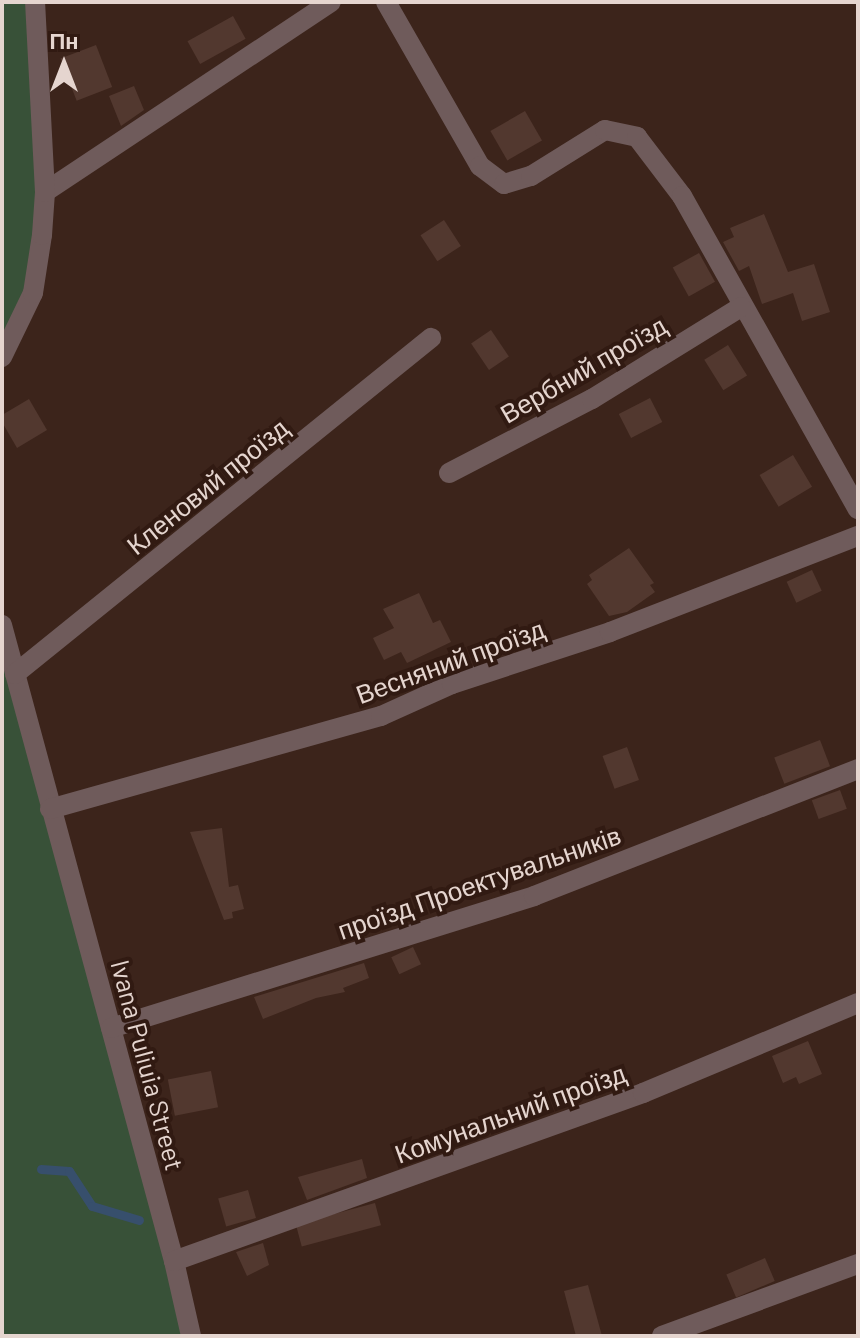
<!DOCTYPE html>
<html>
<head>
<meta charset="utf-8">
<style>
  body { margin:0 }
  #map { position:relative; width:860px; height:1338px; overflow:hidden; background:#3c241b; font-family:Barlow,sans-serif }
  div>[style] { position:absolute }
  .green>* { inset:0; background:#385138 }
  .stream>* { height:9px; margin:-4.5px; padding:0 4.5px; transform-origin:4.5px; border-radius:4.5px; background:#374f6c }
  .building>* { inset:0; background:#52382f; transform-origin:0 0 }
  .minor>* { height:20px; margin:-10px; padding:0 10px; transform-origin:10px; border-radius:10px; background:#6f5b5b }
  span { translate:-50% -50%; white-space:nowrap; text-align:center; line-height:1.15; -webkit-text-stroke:8px #311a12; paint-order:stroke }
  .street-label { font-size:26px; color:#e5d5cf }
  .frame { position:absolute; inset:0; border:4px solid #e5d5cf; pointer-events:none }
  .north { position:absolute; left:24px; top:24px; width:80px; height:80px; -webkit-text-stroke:6px #311a12; paint-order:stroke; rotate:0deg; font-size:22px; font-weight:700; line-height:32px; text-align:center; color:#e5d5cf }
  .north::after { content:''; display:block; margin:auto; width:28px; height:36px; background:#e5d5cf; clip-path:polygon(50% 0,100% 100%,50% 72%,0 100%) }
</style>
</head>
<body>
<div id="map">
  <div class="green">
    <i style="clip-path:polygon(2px 2px,35px 2px,42px 235px,2px 357px)"></i>
    <i style="clip-path:polygon(2px 626px,191px 1336px,2px 1336px)"></i>
  </div>
  <div class="stream">
    <i style="left:41px;top:1169px;width:28px;rotate:4deg"></i>
    <i style="left:69px;top:1171px;width:42px;rotate:56.7deg"></i>
    <i style="left:92px;top:1206px;width:49px;rotate:16.6deg"></i>
  </div>
  <div class="building">
    <i style="left:233px;top:16px;width:26px;height:52px;rotate:61deg"></i>
    <i style="left:96px;top:45px;width:45px;height:38px;rotate:69deg"></i>
    <i style="clip-path:polygon(134px 86px,144px 110px,121px 126px,109px 96px)"></i>
    <i style="left:525px;top:111px;width:34px;height:40px;rotate:60deg"></i>
    <i style="clip-path:polygon(764px 214px,788px 272px,814px 264px,830px 312px,802px 321px,793px 293px,762px 304px,749px 266px,739px 271px,723px 242px,734px 237px,730px 228px)"></i>
    <i style="left:444px;top:220px;width:31px;height:28px;rotate:57deg"></i>
    <i style="left:699px;top:253px;width:33px;height:30px;rotate:61deg"></i>
    <i style="left:491px;top:330px;width:32px;height:24px;rotate:56deg"></i>
    <i style="left:728px;top:345px;width:36px;height:28px;rotate:58deg"></i>
    <i style="left:650px;top:398px;width:27px;height:35px;rotate:63deg"></i>
    <i style="clip-path:polygon(29px 399px,47px 430px,17px 448px,2px 422px,2px 415px)"></i>
    <i style="left:793px;top:455px;width:37px;height:39px;rotate:59deg"></i>
    <i style="clip-path:polygon(629px 548px,654px 583px,650px 585px,655px 592px,627px 612px,609px 616px,587px 584px,592px 580px,589px 575px)"></i>
    <i style="left:812px;top:570px;width:23px;height:28px;rotate:65deg"></i>
    <i style="clip-path:polygon(419px 593px,433px 623px,440px 620px,451px 642px,407px 663px,401px 652px,384px 660px,373px 638px,394px 628px,383px 609px)"></i>
    <i style="left:820px;top:740px;width:28px;height:49px;rotate:69deg"></i>
    <i style="left:627px;top:747px;width:35px;height:26px;rotate:70deg"></i>
    <i style="left:840px;top:790px;width:20px;height:30px;rotate:70deg"></i>
    <i style="clip-path:polygon(222px 828px,229px 887px,238px 885px,244px 909px,232px 912px,233px 918px,224px 920px,190px 832px)"></i>
    <i style="left:413px;top:947px;width:19px;height:24px;rotate:65deg"></i>
    <i style="clip-path:polygon(364px 963px,369px 978px,343px 988px,345px 992px,316px 998px,263px 1019px,254px 997px)"></i>
    <i style="clip-path:polygon(808px 1041px,822px 1074px,799px 1084px,796px 1077px,783px 1083px,772px 1056px)"></i>
    <i style="left:211px;top:1071px;width:37px;height:44px;rotate:79deg"></i>
    <i style="clip-path:polygon(362px 1159px,367px 1178px,307px 1200px,298px 1177px)"></i>
    <i style="left:248px;top:1190px;width:29px;height:31px;rotate:74deg"></i>
    <i style="left:375px;top:1203px;width:23px;height:82px;rotate:75deg"></i>
    <i style="clip-path:polygon(263px 1243px,269px 1265px,247px 1276px,236px 1252px)"></i>
    <i style="left:765px;top:1258px;width:25px;height:42px;rotate:67deg"></i>
    <i style="clip-path:polygon(588px 1285px,602px 1336px,576px 1336px,564px 1291px)"></i>
  </div>
  <div class="minor">
    <i style="left:386px;top:2px;width:189px;rotate:60.2deg"></i>
    <i style="left:480px;top:166px;width:30px;rotate:37deg"></i>
    <i style="left:504px;top:184px;width:28px;rotate:-17deg"></i>
    <i style="left:531px;top:176px;width:87px;rotate:-31.9deg"></i>
    <i style="left:605px;top:130px;width:33px;rotate:12deg"></i>
    <i style="left:637px;top:137px;width:74px;rotate:52.7deg"></i>
    <i style="left:682px;top:196px;width:359px;rotate:60.7deg"></i>
    <i style="left:45px;top:192px;width:343px;rotate:-33.6deg"></i>
    <i style="left:2px;top:357px;width:71px;rotate:-64.2deg"></i>
    <i style="left:33px;top:293px;width:59px;rotate:-81.2deg"></i>
    <i style="left:42px;top:235px;width:43px;rotate:-86deg"></i>
    <i style="left:45px;top:192px;width:190px;rotate:-93deg"></i>
    <i style="left:449px;top:473px;width:161px;rotate:-27.4deg"></i>
    <i style="left:592px;top:399px;width:175px;rotate:-31.7deg"></i>
    <i style="left:2px;top:625px;width:659px;rotate:74.87deg"></i>
    <i style="left:174px;top:1261px;width:77px;rotate:77.2deg"></i>
    <i style="left:15px;top:674px;width:535px;rotate:-38.93deg"></i>
    <i style="left:50px;top:809px;width:344px;rotate:-15.7deg"></i>
    <i style="left:381px;top:716px;width:78px;rotate:-24.3deg"></i>
    <i style="left:452px;top:684px;width:166px;rotate:-18.2deg"></i>
    <i style="left:610px;top:632px;width:266px;rotate:-21.2deg"></i>
    <i style="left:111px;top:1028px;width:443px;rotate:-17.3deg"></i>
    <i style="left:534px;top:896px;width:348px;rotate:-21.4deg"></i>
    <i style="left:174px;top:1261px;width:498px;rotate:-19.7deg"></i>
    <i style="left:643px;top:1093px;width:233px;rotate:-22.7deg"></i>
    <i style="left:662px;top:1336px;width:209px;rotate:-20.2deg"></i>
  </div>
  <div class="street-label">
    <span style="left:583px;top:369px;rotate:-30deg">Вербний проїзд</span>
    <span style="left:207px;top:486px;rotate:-39deg">Кленовий проїзд</span>
    <span style="left:450px;top:661px;rotate:-20deg">Весняний проїзд</span>
    <span style="left:479px;top:882px;rotate:-19deg">проїзд Проектувальників</span>
    <span style="left:148px;top:1065px;rotate:75deg">Ivana Puliuia Street</span>
    <span style="left:510px;top:1113px;rotate:-20deg">Комунальний проїзд</span>
  </div>
  <div class="frame"></div>
  <div class="north">Пн</div>
</div>
</body>
</html>
